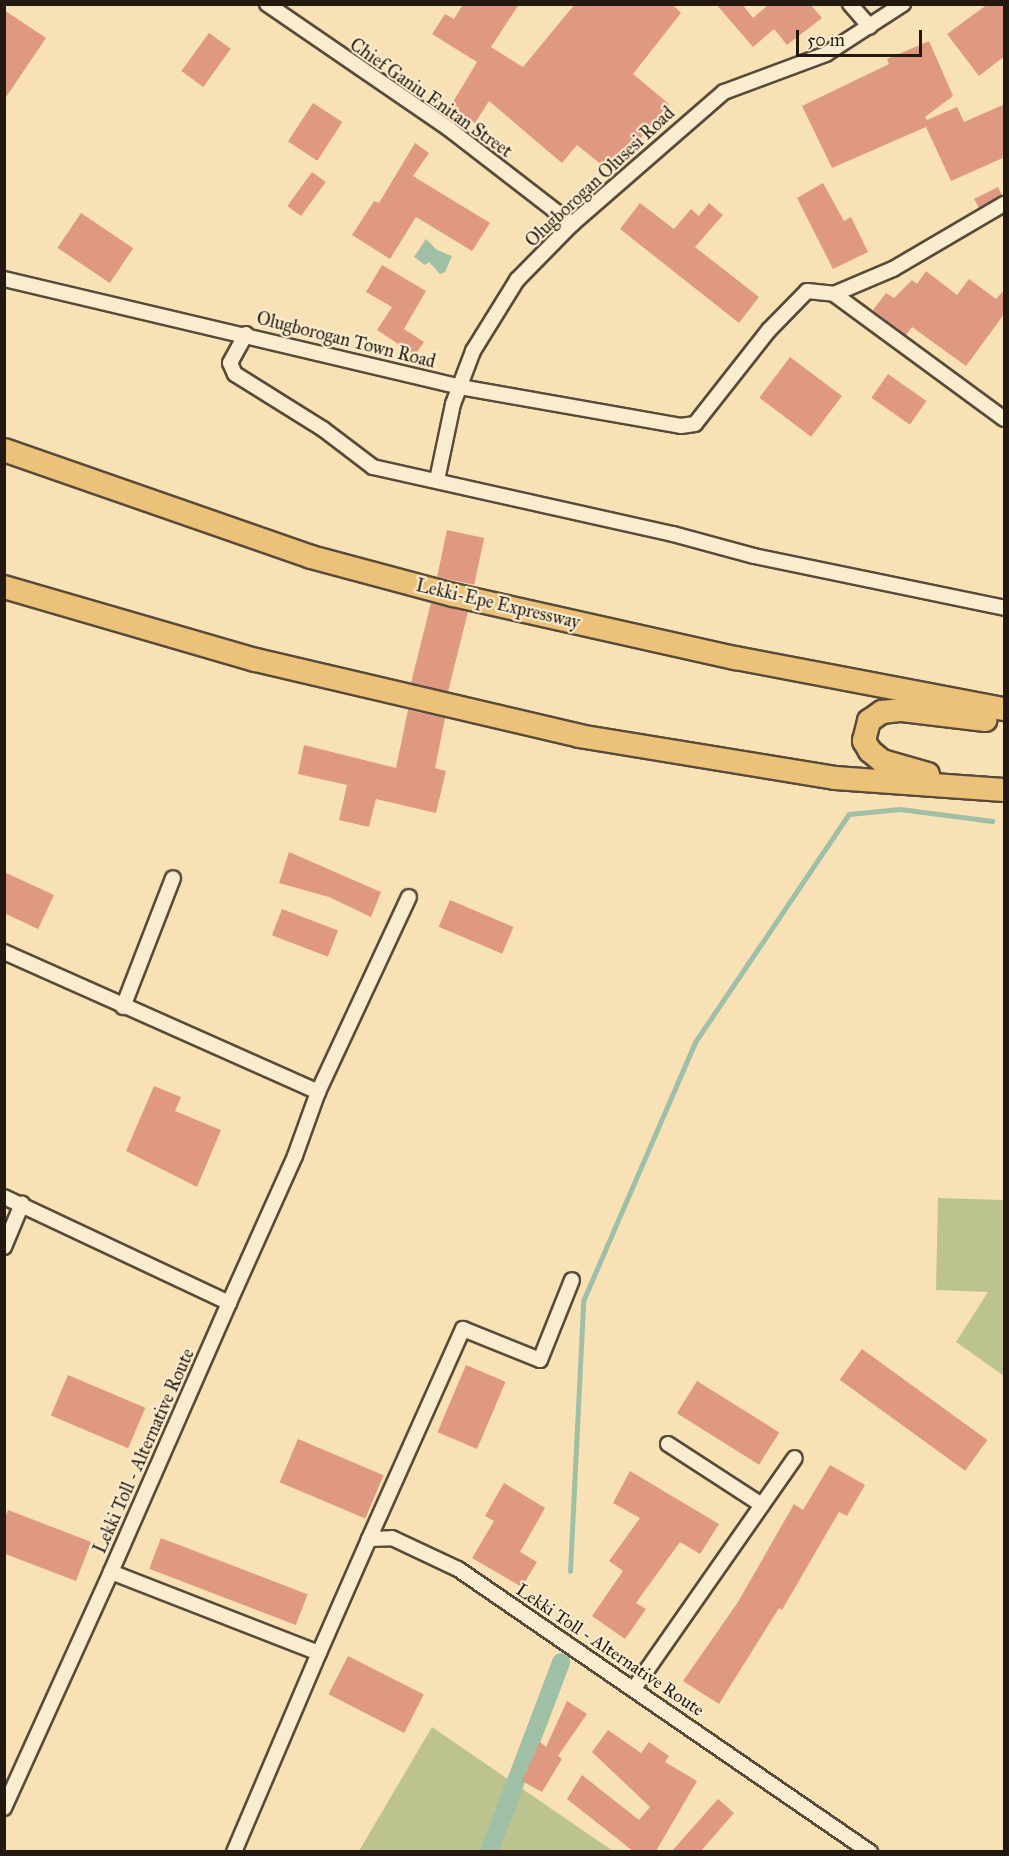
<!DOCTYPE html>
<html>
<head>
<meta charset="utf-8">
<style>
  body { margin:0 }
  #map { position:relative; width:1009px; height:1856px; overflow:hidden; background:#f8e2b5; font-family:"IM FELL Great Primer",serif }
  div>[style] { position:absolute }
  .green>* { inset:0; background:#bcc38e }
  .water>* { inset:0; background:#9fbfa7 }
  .stream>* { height:5px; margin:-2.5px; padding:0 2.5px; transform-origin:2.5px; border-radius:2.5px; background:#9fbfa7 }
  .canal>* { height:18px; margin:-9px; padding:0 9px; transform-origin:9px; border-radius:9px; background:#9fbfa7 }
  .building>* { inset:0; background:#e09981; transform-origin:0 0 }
  .roads { filter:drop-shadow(2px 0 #584b39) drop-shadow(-2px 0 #584b39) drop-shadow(0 2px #584b39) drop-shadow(0 -2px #584b39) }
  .minor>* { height:14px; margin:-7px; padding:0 7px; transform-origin:7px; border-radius:7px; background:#faeccf }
  .trunk>* { height:22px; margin:-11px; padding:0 11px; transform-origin:11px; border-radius:11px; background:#ecc17a }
  span { translate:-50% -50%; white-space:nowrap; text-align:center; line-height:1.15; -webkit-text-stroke:4.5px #faeccf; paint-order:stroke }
  .street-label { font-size:18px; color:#231910 }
  .frame { position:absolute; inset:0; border:6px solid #231910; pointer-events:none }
  .scale { position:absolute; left:796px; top:30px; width:126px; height:27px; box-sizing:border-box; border:3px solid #231910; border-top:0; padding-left:8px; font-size:18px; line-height:21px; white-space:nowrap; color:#231910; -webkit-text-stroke:4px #faeccf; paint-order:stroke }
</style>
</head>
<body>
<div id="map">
  <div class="green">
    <i style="clip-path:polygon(938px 1198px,1004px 1200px,1004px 1376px,956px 1342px,988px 1292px,936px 1290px)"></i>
    <i style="clip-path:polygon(432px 1727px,613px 1851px,359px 1851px)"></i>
  </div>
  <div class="water">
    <i style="clip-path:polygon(426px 239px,437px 250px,452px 256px,445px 272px,440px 274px,429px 262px,425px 265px,414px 257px)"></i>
  </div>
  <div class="stream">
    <i style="left:570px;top:1571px;width:270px;rotate:-87.2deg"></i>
    <i style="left:583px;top:1301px;width:282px;rotate:-66.6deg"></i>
    <i style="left:695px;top:1042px;width:275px;rotate:-56deg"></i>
    <i style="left:849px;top:814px;width:51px;rotate:-5.6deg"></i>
    <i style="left:900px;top:809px;width:93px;rotate:7.4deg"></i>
  </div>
  <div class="canal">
    <i style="left:489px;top:1852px;width:203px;rotate:-69.2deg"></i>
  </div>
  <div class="building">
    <i style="clip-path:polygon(463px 4px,519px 4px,491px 47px,523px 67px,575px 4px,672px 4px,681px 13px,633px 74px,669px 104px,612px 173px,577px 145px,562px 163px,489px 101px,475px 123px,450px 107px,477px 62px,432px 34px,445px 14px,454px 19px)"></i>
    <i style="clip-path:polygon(716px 4px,742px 4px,753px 18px,769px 4px,810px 4px,822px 18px,787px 45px,774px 29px,753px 47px)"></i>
    <i style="clip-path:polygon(988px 4px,1005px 4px,1005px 56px,979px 76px,947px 34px)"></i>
    <i style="clip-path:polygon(4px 10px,46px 38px,4px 100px)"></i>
    <i style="left:209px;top:33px;width:27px;height:47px;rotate:36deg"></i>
    <i style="clip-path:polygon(929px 41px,953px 96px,925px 117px,927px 120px,957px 107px,964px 122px,1005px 104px,1005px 157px,951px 181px,926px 127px,832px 168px,802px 106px,889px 64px,887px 59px)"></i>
    <i style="left:313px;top:103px;width:35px;height:46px;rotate:33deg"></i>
    <i style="clip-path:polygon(415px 143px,429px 153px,413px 176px,490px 223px,472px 251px,416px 217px,390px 259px,352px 235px,374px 201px,379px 203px)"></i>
    <i style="left:312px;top:172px;width:17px;height:42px;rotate:36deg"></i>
    <i style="clip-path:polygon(823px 183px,844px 221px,851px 217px,868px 252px,833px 269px,797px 198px)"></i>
    <i style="clip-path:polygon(998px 187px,1002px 195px,979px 208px,974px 199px)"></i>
    <i style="clip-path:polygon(640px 203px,674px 229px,691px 209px,699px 216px,709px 203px,723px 215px,695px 247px,759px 297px,739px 323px,620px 229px)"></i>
    <i style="left:81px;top:213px;width:63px;height:42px;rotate:34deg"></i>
    <i style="clip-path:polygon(382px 265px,426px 291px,404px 329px,424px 342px,415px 355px,377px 330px,392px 307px,366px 292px)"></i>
    <i style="clip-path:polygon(926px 271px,957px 295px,969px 279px,996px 299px,1005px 289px,1005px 313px,966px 366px,912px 327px,906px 335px,873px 310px,886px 293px,894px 298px,912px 280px,917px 284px)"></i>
    <i style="left:790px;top:357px;width:65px;height:51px;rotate:37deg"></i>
    <i style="left:888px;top:374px;width:47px;height:29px;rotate:35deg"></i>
    <i style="left:447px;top:530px;width:38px;height:48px;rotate:12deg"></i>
    <i style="left:431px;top:603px;width:38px;height:82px;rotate:14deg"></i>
    <i style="clip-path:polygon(408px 710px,445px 718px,435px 768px,446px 771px,436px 813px,376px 799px,369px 827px,339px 820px,347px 785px,298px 774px,304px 745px,396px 768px)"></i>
    <i style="clip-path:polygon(289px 852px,381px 892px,371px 917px,329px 897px,279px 883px)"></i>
    <i style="clip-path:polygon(4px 872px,54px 895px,38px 929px,4px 913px)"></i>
    <i style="left:450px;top:900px;width:69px;height:29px;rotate:23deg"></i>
    <i style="left:282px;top:909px;width:60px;height:28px;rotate:21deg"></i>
    <i style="clip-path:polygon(154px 1086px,181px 1097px,175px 1111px,221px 1130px,197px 1187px,126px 1151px)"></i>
    <i style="left:862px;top:1349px;width:155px;height:38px;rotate:36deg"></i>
    <i style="left:466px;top:1365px;width:43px;height:73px;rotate:23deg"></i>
    <i style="left:68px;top:1375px;width:84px;height:44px;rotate:23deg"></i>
    <i style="left:697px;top:1381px;width:97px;height:38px;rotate:32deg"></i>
    <i style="left:298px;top:1439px;width:93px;height:47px;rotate:23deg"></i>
    <i style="clip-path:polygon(830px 1465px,865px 1485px,847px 1516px,839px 1512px,782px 1610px,779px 1608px,719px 1704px,683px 1681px,738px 1602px,794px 1504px,803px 1510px)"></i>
    <i style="clip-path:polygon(630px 1471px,719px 1524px,700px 1554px,680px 1542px,636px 1603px,646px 1609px,625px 1639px,592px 1616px,623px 1571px,609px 1561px,640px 1518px,613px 1503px)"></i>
    <i style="clip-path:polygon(504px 1483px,545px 1508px,520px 1552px,537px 1562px,522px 1587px,472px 1558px,494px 1521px,485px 1516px)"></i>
    <i style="left:8px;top:1510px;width:89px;height:42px;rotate:21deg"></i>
    <i style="left:161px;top:1538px;width:157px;height:33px;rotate:21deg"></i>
    <i style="left:348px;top:1656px;width:85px;height:43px;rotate:27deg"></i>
    <i style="clip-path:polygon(567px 1701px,587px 1714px,558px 1756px,562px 1759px,542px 1792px,522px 1781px,540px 1742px,546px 1747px)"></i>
    <i style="clip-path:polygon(608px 1730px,641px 1753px,649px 1742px,669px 1756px,665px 1762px,697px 1781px,656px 1851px,633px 1851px,567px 1799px,582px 1775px,639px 1820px,650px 1807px,592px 1752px)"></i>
    <i style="clip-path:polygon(718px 1799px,734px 1813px,701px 1851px,672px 1851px)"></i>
  </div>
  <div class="roads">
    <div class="minor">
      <i style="left:267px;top:4px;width:219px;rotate:34.4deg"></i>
      <i style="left:448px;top:128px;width:157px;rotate:37.7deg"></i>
      <i style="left:850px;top:4px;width:30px;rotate:49deg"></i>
      <i style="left:4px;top:279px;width:469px;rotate:13.3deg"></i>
      <i style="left:460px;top:387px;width:224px;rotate:10deg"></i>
      <i style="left:681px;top:426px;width:14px;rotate:-8deg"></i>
      <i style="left:695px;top:424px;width:120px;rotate:-51.8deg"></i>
      <i style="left:769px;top:330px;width:54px;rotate:-45.7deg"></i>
      <i style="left:807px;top:291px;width:27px;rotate:6deg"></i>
      <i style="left:834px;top:294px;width:64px;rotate:-23deg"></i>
      <i style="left:893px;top:269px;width:129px;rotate:-30.4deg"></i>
      <i style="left:834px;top:294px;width:211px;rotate:36.3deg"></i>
      <i style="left:246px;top:334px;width:33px;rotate:119deg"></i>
      <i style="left:230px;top:363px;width:12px;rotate:66deg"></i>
      <i style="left:235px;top:374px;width:104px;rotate:32deg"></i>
      <i style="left:323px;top:429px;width:63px;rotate:37.2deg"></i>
      <i style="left:373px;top:467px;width:307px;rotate:12.6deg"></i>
      <i style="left:673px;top:534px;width:84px;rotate:15.2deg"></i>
      <i style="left:754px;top:556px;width:255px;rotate:11.7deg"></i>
      <i style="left:437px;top:480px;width:78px;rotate:-78.1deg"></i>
      <i style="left:453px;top:404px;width:57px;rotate:-69.3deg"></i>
      <i style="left:473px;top:351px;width:84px;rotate:-58.2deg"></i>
      <i style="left:517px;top:280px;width:78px;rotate:-45.5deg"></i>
      <i style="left:572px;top:224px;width:201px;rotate:-41deg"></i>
      <i style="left:724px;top:92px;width:109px;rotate:-20.4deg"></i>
      <i style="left:826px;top:54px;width:92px;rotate:-33deg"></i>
      <i style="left:4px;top:952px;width:344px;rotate:24deg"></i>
      <i style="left:318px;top:1092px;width:68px;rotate:109.8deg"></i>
      <i style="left:295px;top:1156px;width:161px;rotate:114.2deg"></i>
      <i style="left:123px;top:1007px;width:138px;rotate:-68.8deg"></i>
      <i style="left:318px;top:1092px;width:215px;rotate:-65deg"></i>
      <i style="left:4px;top:1197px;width:249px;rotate:25.2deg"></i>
      <i style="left:229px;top:1303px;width:294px;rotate:113.7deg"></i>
      <i style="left:111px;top:1572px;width:223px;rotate:21.3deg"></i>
      <i style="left:319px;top:1653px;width:124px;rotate:-66.3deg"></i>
      <i style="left:369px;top:1539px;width:23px;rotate:-2deg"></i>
      <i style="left:392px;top:1538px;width:73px;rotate:25.2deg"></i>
      <i style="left:458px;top:1569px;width:500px;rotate:34.5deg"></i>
      <i style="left:4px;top:1247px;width:47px;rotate:-67.3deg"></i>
      <i style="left:668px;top:1444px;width:112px;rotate:33deg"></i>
      <i style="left:369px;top:1539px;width:230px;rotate:-65.9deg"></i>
      <i style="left:463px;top:1329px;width:83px;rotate:21.9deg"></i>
      <i style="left:540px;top:1360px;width:86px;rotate:-68.2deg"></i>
      <i style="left:635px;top:1687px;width:279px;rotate:-55.1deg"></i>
      <i style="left:4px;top:1808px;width:259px;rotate:-65.6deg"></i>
      <i style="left:234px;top:1852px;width:216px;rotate:-66.9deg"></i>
    </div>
    <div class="trunk">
      <i style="left:4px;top:450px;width:325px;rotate:19.2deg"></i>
      <i style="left:311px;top:557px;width:147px;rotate:15deg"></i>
      <i style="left:453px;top:595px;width:290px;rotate:12.6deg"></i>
      <i style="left:736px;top:658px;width:273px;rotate:10.8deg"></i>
      <i style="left:4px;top:587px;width:262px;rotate:16.2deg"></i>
      <i style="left:256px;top:660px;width:332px;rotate:13.2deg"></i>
      <i style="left:579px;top:736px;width:259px;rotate:9.3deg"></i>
      <i style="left:835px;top:778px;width:169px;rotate:4.1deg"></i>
      <i style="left:928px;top:774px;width:48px;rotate:-164.2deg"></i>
      <i style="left:882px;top:761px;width:16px;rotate:-140deg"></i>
      <i style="left:870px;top:751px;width:12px;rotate:-121deg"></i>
      <i style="left:864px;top:741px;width:21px;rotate:-76deg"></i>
      <i style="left:869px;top:721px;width:16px;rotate:-35deg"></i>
      <i style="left:882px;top:712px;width:20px;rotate:-6deg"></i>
      <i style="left:902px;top:710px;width:84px;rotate:6.9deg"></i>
    </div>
  </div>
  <div class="street-label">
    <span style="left:431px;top:98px;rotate:35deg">Chief Ganiu Enitan Street</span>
    <span style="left:600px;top:177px;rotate:-43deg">Olugborogan Olusesi Road</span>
    <span style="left:346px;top:340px;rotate:14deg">Olugborogan Town Road</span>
    <span style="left:498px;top:604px;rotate:13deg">Lekki-Epe Expressway</span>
    <span style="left:144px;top:1451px;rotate:-66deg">Lekki Toll - Alternative Route</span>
    <span style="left:610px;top:1650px;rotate:34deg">Lekki Toll - Alternative Route</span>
  </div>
  <div class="frame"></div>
  <div class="scale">50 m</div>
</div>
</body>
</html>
